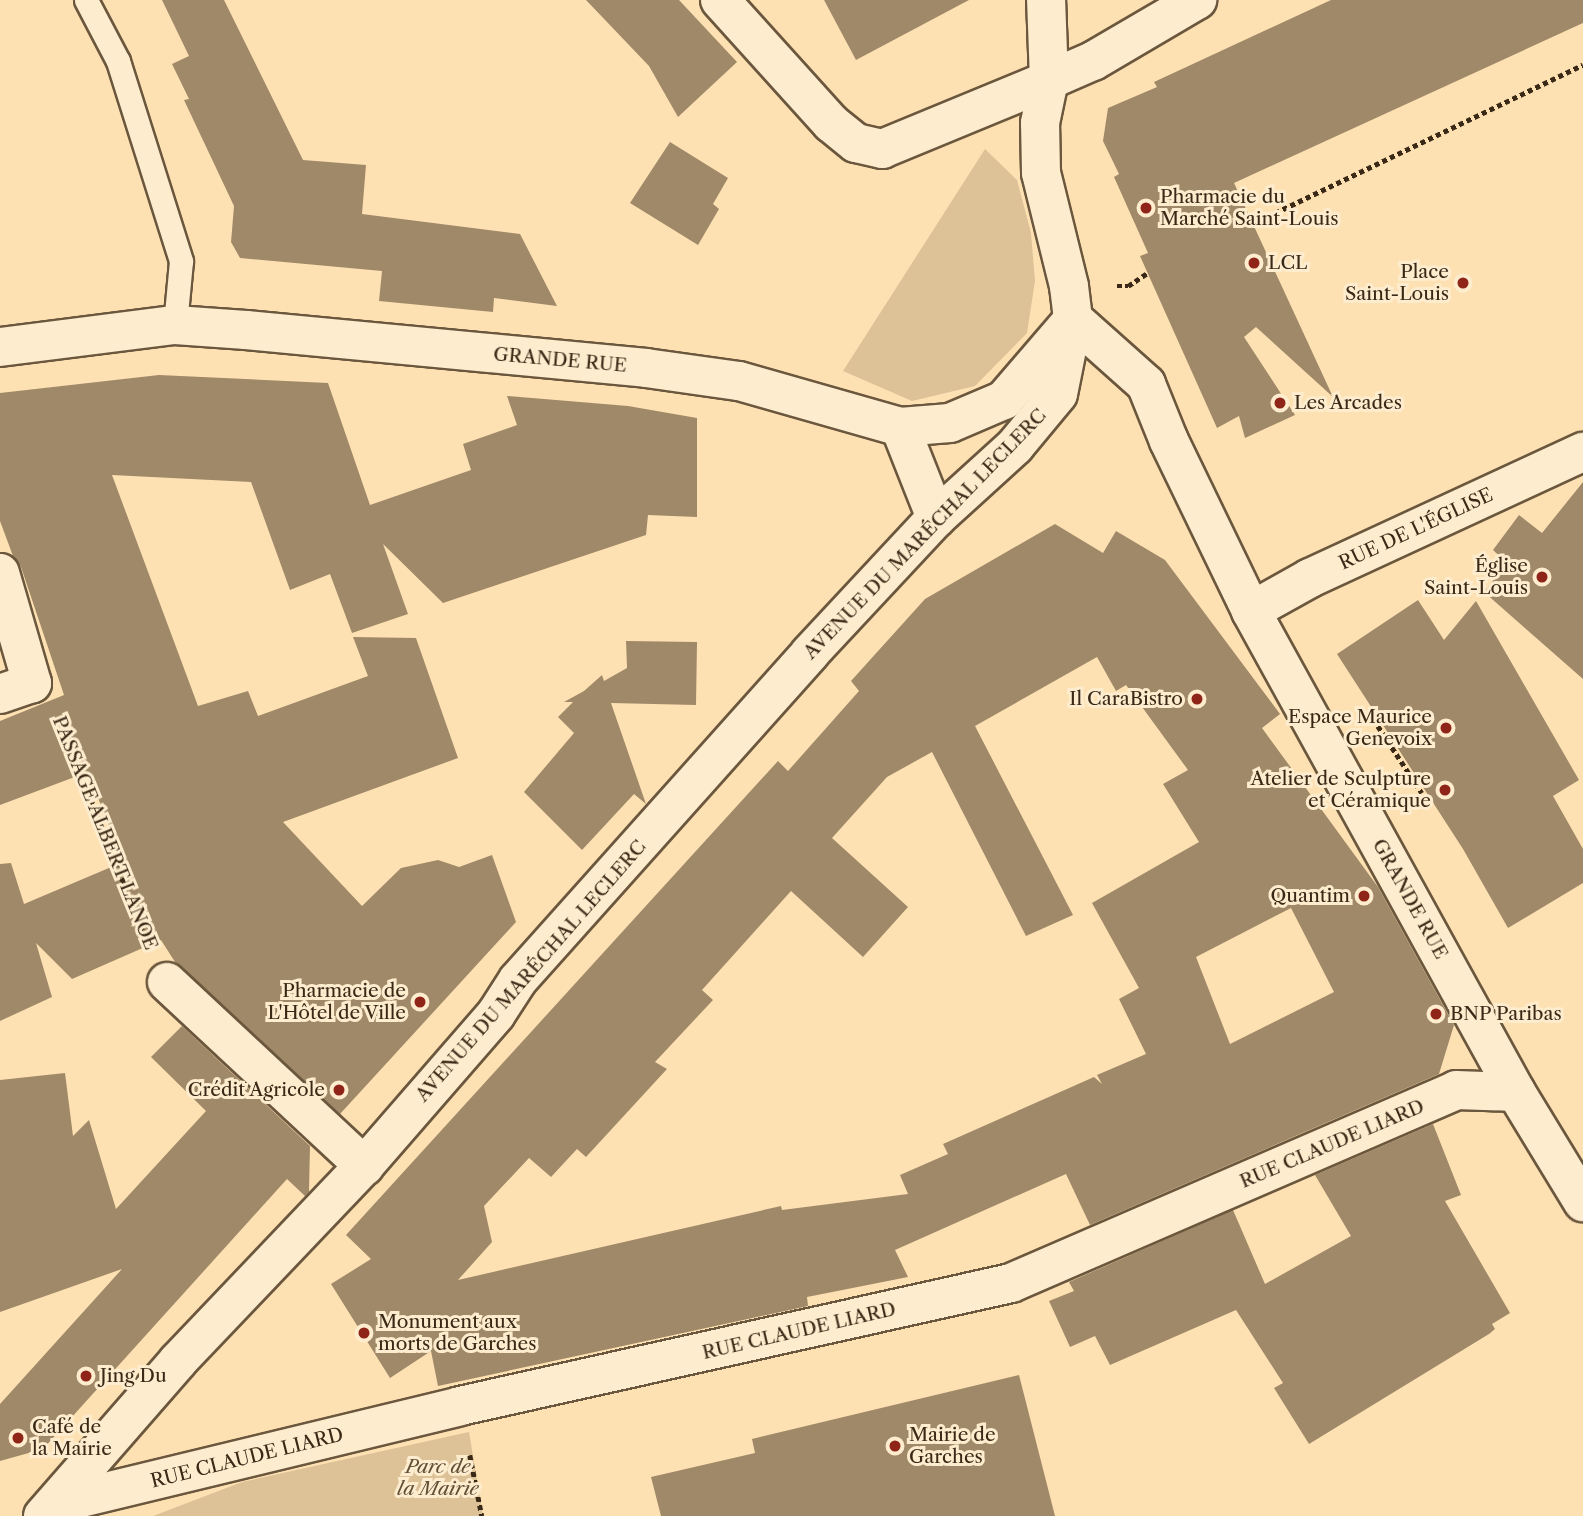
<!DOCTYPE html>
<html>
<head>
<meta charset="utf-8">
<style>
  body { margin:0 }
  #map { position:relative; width:1583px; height:1516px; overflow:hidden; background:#fee1b3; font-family:"Libre Caslon Text",serif }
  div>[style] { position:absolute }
  .green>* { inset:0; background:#ddc298 }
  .building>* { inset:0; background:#a08968 }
  .path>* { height:4.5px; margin-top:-2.25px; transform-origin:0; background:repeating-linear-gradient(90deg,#3a2916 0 5px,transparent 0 8.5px) }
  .roads { filter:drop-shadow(2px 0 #6b573d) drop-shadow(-2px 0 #6b573d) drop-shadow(0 2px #6b573d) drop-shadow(0 -2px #6b573d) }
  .lane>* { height:23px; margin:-11.5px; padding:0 11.5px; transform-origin:11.5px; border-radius:11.5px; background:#feecce }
  .street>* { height:38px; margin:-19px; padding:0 19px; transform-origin:19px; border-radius:19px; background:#feecce }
  .secondary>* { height:38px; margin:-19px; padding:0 19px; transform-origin:19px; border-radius:19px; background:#feecce }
  .dots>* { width:19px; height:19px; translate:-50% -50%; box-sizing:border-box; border:4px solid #feecce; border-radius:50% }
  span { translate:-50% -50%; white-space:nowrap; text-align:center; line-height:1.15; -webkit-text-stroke:6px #feecce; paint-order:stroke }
  .poi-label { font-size:19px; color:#3a2916 }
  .left { translate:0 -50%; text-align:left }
  .right { translate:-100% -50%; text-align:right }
  .street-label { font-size:19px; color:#3a2916 }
  .park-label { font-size:19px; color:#634f36; font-style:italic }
</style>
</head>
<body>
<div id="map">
  <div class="green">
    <i style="clip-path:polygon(985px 149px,1017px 180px,1031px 233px,1035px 281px,1027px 333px,975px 386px,912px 401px,843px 371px)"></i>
    <i style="clip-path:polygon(469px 1432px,483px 1516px,153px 1516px,242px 1482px)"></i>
  </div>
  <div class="building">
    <i style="clip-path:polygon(162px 0,224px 0,303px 160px,366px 165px,362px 214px,520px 234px,557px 306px,494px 298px,493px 312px,379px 301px,382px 271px,240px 258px,231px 242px,234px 206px,184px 100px,189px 99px,172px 64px,189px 56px)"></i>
    <i style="clip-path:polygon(586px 0,679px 0,737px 62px,678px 117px,649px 66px)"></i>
    <i style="clip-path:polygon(824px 0,969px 0,856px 60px)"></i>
    <i style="clip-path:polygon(1331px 0,1583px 0,1583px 23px,1234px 183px,1333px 397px,1256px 327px,1244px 337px,1295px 415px,1245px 438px,1239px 416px,1217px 428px,1140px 256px,1148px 253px,1114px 177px,1119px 174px,1103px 141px,1108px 108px,1157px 87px,1154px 82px)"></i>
    <i style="clip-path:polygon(670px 142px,728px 178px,713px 204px,719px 209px,698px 245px,630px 203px)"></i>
    <i style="clip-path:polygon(159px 375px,328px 383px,370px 505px,471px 470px,463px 444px,517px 425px,507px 396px,628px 406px,697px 418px,697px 517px,648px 515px,646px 535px,443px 603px,383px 544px,408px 614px,352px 633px,330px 574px,290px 590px,251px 482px,112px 475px,198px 706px,248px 691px,258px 716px,368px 676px,353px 637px,416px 638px,458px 758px,283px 822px,362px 906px,401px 868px,438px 860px,459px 867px,492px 855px,516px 922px,340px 1114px,175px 962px,161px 940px,72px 979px,36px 943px,52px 997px,0 1021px,0 864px,11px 863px,24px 904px,123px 862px,88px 772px,0 805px,0 721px,64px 695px,21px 567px,13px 556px,0 521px,0 393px)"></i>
    <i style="clip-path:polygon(1583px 482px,1583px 679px,1484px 592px,1507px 563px,1493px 550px,1519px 515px,1542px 533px)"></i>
    <i style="clip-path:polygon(evenodd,1055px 524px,1103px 553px,1116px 531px,1165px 560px,1280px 714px,1262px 728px,1378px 887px,1454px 1025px,1439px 1074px,1090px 1225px,1066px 1174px,895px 1250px,908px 1277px,807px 1297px,808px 1306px,438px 1386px,431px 1351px,390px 1378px,331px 1284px,371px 1259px,346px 1235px,778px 761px,788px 771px,859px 691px,851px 681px,925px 599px,1055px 524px,1097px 657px,1116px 691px,1126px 685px,1188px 770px,1163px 784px,1199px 842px,1092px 903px,1139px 988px,1119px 999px,1146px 1054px,1097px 1075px,1102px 1084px,1094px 1077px,943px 1144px,948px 1154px,900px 1175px,908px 1194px,782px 1210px,781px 1206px,458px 1280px,492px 1242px,484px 1206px,529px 1158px,551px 1177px,577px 1149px,586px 1157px,667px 1069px,655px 1062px,713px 1000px,702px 990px,791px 891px,863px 957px,908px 907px,832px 838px,887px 777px,932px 752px,1026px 936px,1073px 915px,975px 726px,1097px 657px,1055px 524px,1291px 908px,1334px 992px,1230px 1044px,1196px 957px,1291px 908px)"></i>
    <i style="clip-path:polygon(1418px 600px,1444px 640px,1476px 601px,1579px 780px,1553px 796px,1583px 849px,1583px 883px,1508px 928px,1463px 849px,1337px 654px)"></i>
    <i style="clip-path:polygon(626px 641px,697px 642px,696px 705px,611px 703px,646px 804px,634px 794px,582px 850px,524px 792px,574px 733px,558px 717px,573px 702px,564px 702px,584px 691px,602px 675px,604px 681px,627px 668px)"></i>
    <i style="clip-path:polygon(182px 1026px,310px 1146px,309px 1192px,305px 1196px,287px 1179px,43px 1449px,0 1461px,0 1404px,122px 1269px,0 1312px,0 1080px,65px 1073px,73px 1136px,89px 1120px,116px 1209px,206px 1111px,151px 1057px)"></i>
    <i style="clip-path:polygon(1433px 1124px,1461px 1195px,1445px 1201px,1510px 1313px,1492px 1324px,1495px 1329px,1489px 1334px,1309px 1444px,1274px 1388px,1283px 1383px,1236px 1310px,1110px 1365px,1095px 1336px,1070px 1347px,1049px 1301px,1074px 1291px,1069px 1282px,1233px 1210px,1265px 1284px,1351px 1236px,1315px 1175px)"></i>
    <i style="clip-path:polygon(1019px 1375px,1055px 1516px,661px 1516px,651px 1477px,755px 1453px,752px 1439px)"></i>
  </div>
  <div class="path">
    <i style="left:1252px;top:224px;width:367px;rotate:-25.7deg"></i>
    <i style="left:1117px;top:286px;width:11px"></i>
    <i style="left:1128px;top:286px;width:23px;rotate:-34deg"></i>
    <i style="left:60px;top:720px;width:236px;rotate:68.6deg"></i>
    <i style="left:1378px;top:726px;width:80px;rotate:56.7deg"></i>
    <i style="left:470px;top:1455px;width:62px;rotate:78.9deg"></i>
  </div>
  <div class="roads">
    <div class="lane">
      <i style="left:86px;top:0;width:69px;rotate:62.3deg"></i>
      <i style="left:118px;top:61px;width:210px;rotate:72.5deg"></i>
      <i style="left:181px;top:261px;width:64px;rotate:95.4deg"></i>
    </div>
    <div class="street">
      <i style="left:720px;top:0;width:166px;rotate:47.9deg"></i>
      <i style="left:831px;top:123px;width:32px;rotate:39deg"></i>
      <i style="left:856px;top:143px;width:27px;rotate:13deg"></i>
      <i style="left:882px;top:149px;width:181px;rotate:-22.4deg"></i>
      <i style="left:1073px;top:319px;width:98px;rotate:41.7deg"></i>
      <i style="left:1146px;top:384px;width:61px;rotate:68deg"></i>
      <i style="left:1169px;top:441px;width:189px;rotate:64.2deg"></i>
      <i style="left:1251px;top:611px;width:549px;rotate:61.15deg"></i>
      <i style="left:1516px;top:1092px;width:129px;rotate:58.7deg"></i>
      <i style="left:0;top:573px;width:115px;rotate:73.8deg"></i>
      <i style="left:32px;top:683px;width:34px;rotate:161deg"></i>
      <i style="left:1251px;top:611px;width:68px;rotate:-29.2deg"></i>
      <i style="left:1310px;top:578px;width:301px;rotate:-24.8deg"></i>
      <i style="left:167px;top:982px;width:270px;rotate:43deg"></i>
      <i style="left:56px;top:1504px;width:416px;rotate:-13.6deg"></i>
      <i style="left:460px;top:1406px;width:565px;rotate:-12.58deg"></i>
      <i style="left:1011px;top:1283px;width:485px;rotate:-23.4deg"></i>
      <i style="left:1456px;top:1090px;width:60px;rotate:1.9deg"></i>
    </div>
    <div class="secondary">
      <i style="left:1049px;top:80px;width:48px;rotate:-23.4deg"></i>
      <i style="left:1093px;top:61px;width:121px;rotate:-30.4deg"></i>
      <i style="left:0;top:347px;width:176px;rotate:-7.2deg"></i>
      <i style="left:175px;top:325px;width:71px;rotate:4deg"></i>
      <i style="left:246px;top:330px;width:402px;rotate:5.4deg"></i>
      <i style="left:646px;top:368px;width:94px;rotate:8deg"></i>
      <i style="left:739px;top:381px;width:167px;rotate:15.9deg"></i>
      <i style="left:900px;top:427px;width:50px;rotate:-4.6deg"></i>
      <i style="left:950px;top:423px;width:59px;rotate:-23.1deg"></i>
      <i style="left:1004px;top:400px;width:104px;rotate:-49.3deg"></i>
      <i style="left:900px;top:427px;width:98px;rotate:68.4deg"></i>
      <i style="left:43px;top:1516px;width:206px;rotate:-48.9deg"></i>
      <i style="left:178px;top:1361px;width:269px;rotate:-46.4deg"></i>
      <i style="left:364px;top:1166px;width:201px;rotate:-49deg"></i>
      <i style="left:496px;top:1014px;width:40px;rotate:-57.1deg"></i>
      <i style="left:518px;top:980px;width:438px;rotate:-48.2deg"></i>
      <i style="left:810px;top:653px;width:185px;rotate:-47deg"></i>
      <i style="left:936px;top:518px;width:107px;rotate:-42.3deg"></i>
      <i style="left:1015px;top:446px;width:67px;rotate:-50.4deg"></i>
      <i style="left:1058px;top:394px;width:76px;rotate:-78.7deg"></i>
      <i style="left:1073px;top:319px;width:33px;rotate:-97deg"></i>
      <i style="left:1069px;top:286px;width:116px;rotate:-103.9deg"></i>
      <i style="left:1041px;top:173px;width:50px;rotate:-91.1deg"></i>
      <i style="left:1040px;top:123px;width:44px;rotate:-78.2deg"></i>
      <i style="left:1049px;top:80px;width:80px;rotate:-92.1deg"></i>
    </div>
  </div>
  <div class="dots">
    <i style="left:1146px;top:208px;background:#8f2418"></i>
    <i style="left:1254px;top:263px;background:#8f2418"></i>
    <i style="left:1463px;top:283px;background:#8f2418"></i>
    <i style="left:1280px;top:403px;background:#8f2418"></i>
    <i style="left:1542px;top:577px;background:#8f2418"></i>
    <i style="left:1197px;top:699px;background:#8f2418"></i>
    <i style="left:1446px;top:728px;background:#8f2418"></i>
    <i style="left:1445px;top:790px;background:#8f2418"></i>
    <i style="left:1364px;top:896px;background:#8f2418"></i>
    <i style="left:420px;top:1002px;background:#8f2418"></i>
    <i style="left:1436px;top:1014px;background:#8f2418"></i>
    <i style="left:339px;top:1090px;background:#8f2418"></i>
    <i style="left:364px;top:1333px;background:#8f2418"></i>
    <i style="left:86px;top:1376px;background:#8f2418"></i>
    <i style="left:18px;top:1438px;background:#8f2418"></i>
    <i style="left:895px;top:1446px;background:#8f2418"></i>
  </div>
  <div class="poi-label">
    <span class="left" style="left:1160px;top:208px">Pharmacie du<br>Marché Saint-Louis</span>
    <span class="left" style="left:1268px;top:263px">LCL</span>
    <span class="right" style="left:1449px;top:283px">Place<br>Saint-Louis</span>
    <span class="left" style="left:1294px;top:403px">Les Arcades</span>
    <span class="right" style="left:1528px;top:577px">Église<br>Saint-Louis</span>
    <span class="right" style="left:1183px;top:699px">Il CaraBistro</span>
    <span class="right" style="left:1432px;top:728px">Espace Maurice<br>Genevoix</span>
    <span class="right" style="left:1431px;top:790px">Atelier de Sculpture<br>et Céramique</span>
    <span class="right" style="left:1350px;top:896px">Quantim</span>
    <span class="right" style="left:406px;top:1002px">Pharmacie de<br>L'Hôtel de Ville</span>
    <span class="left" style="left:1450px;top:1014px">BNP Paribas</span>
    <span class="right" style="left:325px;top:1090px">Crédit Agricole</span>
    <span class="left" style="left:378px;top:1333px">Monument aux<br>morts de Garches</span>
    <span class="left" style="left:100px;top:1376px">Jing Du</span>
    <span class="left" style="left:32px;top:1438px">Café de<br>la Mairie</span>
    <span class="left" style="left:909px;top:1446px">Mairie de<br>Garches</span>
  </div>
  <div class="street-label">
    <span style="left:560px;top:360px;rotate:5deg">GRANDE RUE</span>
    <span style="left:1416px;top:529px;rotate:-25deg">RUE DE L'ÉGLISE</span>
    <span style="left:925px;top:534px;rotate:-46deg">AVENUE DU MARÉCHAL LECLERC</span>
    <span style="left:105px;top:833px;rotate:68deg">PASSAGE ALBERT LANOE</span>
    <span style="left:1410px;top:899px;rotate:61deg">GRANDE RUE</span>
    <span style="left:531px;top:971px;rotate:-49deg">AVENUE DU MARÉCHAL LECLERC</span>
    <span style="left:1332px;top:1144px;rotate:-23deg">RUE CLAUDE LIARD</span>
    <span style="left:799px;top:1331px;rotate:-13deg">RUE CLAUDE LIARD</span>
    <span style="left:247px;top:1458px;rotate:-14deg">RUE CLAUDE LIARD</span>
  </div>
  <div class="park-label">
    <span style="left:438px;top:1478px">Parc de<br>la Mairie</span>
  </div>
</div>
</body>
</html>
